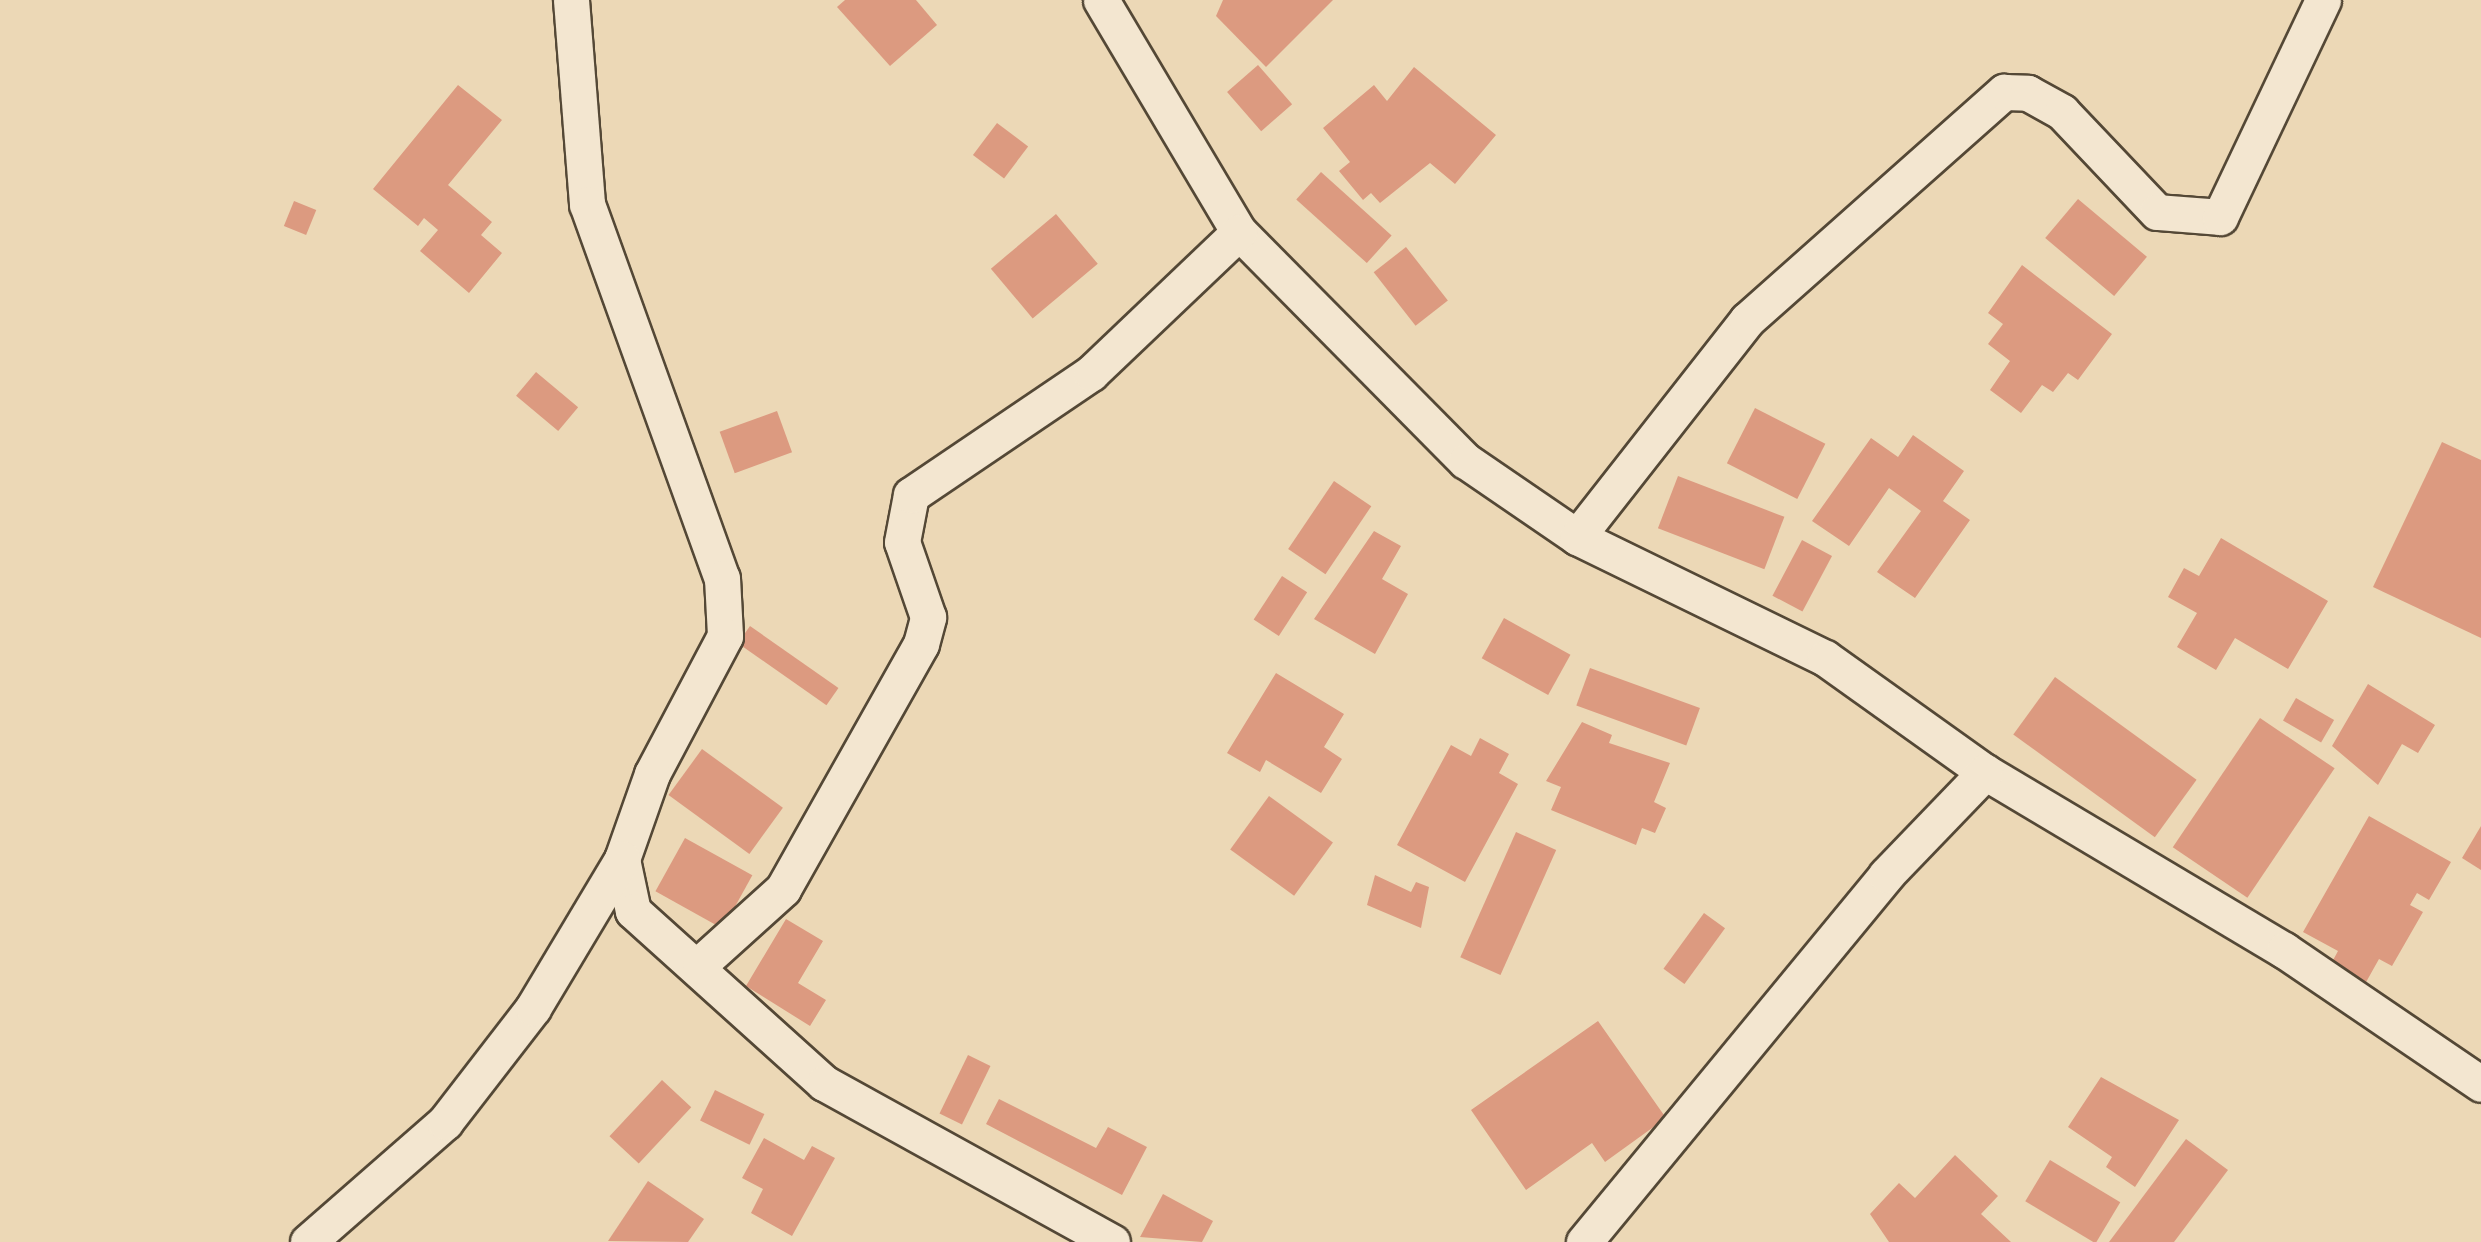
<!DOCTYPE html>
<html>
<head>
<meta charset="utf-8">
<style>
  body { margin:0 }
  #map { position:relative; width:2481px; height:1242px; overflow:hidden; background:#ecd8b6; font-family:"Gentium Book Plus",serif }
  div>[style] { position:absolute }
  .building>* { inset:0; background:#dc9a80; transform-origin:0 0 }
  .roads { filter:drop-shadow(2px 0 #544836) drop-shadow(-2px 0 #544836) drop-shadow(0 2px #544836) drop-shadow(0 -2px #544836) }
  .street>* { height:35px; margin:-17.5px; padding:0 17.5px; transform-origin:17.5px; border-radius:17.5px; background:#f3e6d0 }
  span { translate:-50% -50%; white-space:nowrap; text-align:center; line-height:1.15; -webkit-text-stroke:8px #f3e6d0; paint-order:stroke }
</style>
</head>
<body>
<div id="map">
  <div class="building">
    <i style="clip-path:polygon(845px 0,916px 0,937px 25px,890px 66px,837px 7px)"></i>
    <i style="clip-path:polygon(1223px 0,1333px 0,1266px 67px,1216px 16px)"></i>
    <i style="left:1258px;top:65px;width:52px;height:41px;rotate:49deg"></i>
    <i style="clip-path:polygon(1414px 67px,1496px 135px,1455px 184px,1430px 163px,1380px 203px,1371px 193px,1363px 200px,1339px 171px,1350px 162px,1323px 128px,1374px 85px,1387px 101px)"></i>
    <i style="clip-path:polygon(458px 85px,502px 120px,448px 185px,492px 222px,481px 235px,502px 253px,469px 293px,420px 251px,438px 230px,424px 218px,418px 226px,373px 189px)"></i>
    <i style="left:997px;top:123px;width:39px;height:40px;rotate:37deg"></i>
    <i style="left:1321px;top:172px;width:95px;height:37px;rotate:42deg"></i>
    <i style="left:2078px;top:199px;width:90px;height:51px;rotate:40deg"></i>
    <i style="left:294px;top:201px;width:24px;height:27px;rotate:22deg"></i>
    <i style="left:1056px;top:214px;width:65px;height:85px;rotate:50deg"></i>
    <i style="left:1406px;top:247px;width:68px;height:41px;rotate:52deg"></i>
    <i style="clip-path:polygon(2022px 265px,2112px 334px,2078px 380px,2068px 373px,2053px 392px,2042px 385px,2021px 413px,1990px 390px,2010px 361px,1988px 344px,2003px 324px,1988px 313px)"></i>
    <i style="left:536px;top:372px;width:55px;height:31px;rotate:40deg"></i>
    <i style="left:1755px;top:408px;width:79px;height:62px;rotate:27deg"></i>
    <i style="left:777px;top:411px;width:44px;height:61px;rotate:70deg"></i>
    <i style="clip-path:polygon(1913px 435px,1964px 471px,1943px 501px,1970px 520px,1915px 598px,1877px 572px,1921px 511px,1889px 488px,1849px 546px,1812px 521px,1871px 438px,1898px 457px)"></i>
    <i style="clip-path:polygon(2442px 442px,2481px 460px,2481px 638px,2373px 587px)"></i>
    <i style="left:1678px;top:476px;width:114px;height:56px;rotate:21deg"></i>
    <i style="left:1334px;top:481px;width:45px;height:82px;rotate:34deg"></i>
    <i style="clip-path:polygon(1374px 531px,1401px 546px,1382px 579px,1408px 594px,1375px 654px,1314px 619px)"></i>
    <i style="clip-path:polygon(2221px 538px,2328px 601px,2288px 669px,2235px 638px,2216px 670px,2177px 647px,2197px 613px,2168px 597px,2184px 568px,2199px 576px)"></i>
    <i style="left:1802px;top:540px;width:34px;height:63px;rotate:28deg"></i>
    <i style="left:1282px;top:576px;width:30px;height:52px;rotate:33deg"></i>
    <i style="left:1504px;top:618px;width:76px;height:46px;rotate:29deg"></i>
    <i style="left:750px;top:626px;width:108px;height:21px;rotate:35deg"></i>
    <i style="left:1590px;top:668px;width:117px;height:40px;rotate:20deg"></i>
    <i style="clip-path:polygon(1276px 673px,1344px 714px,1324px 747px,1342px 759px,1321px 793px,1266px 760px,1260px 772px,1227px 753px)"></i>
    <i style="left:2055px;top:677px;width:175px;height:71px;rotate:36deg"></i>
    <i style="clip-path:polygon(2368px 684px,2435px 725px,2418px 753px,2402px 744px,2378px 785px,2332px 746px)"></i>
    <i style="left:2296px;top:698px;width:44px;height:26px;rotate:30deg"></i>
    <i style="left:2260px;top:718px;width:90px;height:156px;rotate:34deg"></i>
    <i style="clip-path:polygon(1582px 722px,1612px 735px,1609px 743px,1670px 763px,1654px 802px,1666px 808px,1655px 833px,1642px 828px,1636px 845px,1551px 810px,1561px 787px,1546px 781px)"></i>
    <i style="clip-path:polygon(1480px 738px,1509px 754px,1499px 773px,1518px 784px,1465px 882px,1397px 845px,1451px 745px,1471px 756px)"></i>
    <i style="left:702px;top:749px;width:100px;height:57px;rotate:36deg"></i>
    <i style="left:1269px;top:796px;width:79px;height:66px;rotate:36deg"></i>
    <i style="clip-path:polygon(2369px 816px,2451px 862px,2429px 900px,2417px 893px,2410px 905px,2423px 912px,2392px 966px,2379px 959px,2365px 984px,2331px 964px,2338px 951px,2303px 932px)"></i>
    <i style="clip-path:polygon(2481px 826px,2481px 870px,2462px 858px)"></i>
    <i style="left:1516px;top:832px;width:44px;height:137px;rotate:24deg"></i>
    <i style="left:685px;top:838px;width:77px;height:61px;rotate:29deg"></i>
    <i style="clip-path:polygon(1375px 875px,1411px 892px,1416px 882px,1429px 887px,1421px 928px,1367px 905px)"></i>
    <i style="left:1704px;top:913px;width:26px;height:69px;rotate:36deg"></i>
    <i style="clip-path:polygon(786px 919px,823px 941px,798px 983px,826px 1000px,810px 1026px,746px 986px)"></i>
    <i style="clip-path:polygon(1598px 1021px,1666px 1118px,1605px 1162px,1592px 1143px,1526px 1190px,1471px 1110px)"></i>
    <i style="left:968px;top:1055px;width:25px;height:65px;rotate:26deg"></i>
    <i style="clip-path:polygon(2101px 1077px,2179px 1120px,2135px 1187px,2106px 1167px,2112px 1157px,2068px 1127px)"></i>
    <i style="left:662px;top:1080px;width:40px;height:77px;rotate:43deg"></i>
    <i style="left:715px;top:1090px;width:55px;height:34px;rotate:26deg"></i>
    <i style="clip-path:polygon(999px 1099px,1096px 1148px,1108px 1127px,1147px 1147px,1122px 1195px,986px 1124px)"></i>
    <i style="clip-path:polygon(764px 1138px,804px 1160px,812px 1146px,835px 1158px,792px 1236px,751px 1213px,763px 1189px,742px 1178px)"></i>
    <i style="clip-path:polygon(2186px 1139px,2228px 1170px,2174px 1242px,2109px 1242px)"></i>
    <i style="clip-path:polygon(1955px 1155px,1998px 1196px,1981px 1214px,2011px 1242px,1889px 1242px,1870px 1214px,1899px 1183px,1915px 1198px)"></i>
    <i style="left:2050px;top:1160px;width:82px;height:48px;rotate:31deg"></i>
    <i style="clip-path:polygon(648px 1181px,704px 1219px,688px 1242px,608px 1241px)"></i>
    <i style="clip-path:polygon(1163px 1194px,1213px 1221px,1202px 1242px,1140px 1237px)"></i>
  </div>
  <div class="roads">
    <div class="street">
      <i style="left:571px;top:0;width:205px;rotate:85.5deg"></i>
      <i style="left:587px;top:204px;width:398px;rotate:70.2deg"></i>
      <i style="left:722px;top:578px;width:58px;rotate:87deg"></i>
      <i style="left:725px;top:636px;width:156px;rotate:117.9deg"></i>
      <i style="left:652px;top:774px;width:90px;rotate:109.4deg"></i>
      <i style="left:622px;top:859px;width:53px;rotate:78.1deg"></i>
      <i style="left:633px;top:911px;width:257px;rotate:42deg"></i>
      <i style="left:824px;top:1083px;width:329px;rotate:28.9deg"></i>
      <i style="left:1101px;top:0;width:270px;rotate:59.3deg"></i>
      <i style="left:1239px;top:232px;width:322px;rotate:45.3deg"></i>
      <i style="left:1466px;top:461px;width:135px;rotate:34.4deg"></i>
      <i style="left:1577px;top:537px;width:276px;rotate:26deg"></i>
      <i style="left:1825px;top:658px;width:196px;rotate:35.5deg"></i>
      <i style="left:1985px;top:772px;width:348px;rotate:30.8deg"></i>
      <i style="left:2284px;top:950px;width:238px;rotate:34.2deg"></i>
      <i style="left:1577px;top:537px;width:276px;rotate:-51.9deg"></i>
      <i style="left:1747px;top:320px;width:344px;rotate:-41.6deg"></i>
      <i style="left:2004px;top:92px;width:24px;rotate:2deg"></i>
      <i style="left:2028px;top:93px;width:39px;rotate:29deg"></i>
      <i style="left:2062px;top:112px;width:138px;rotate:46.5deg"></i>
      <i style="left:2157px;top:212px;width:63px;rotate:4.5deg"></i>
      <i style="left:2220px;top:217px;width:240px;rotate:-64.6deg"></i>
      <i style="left:700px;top:964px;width:112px;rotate:-42.1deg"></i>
      <i style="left:783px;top:889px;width:281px;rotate:-60.6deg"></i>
      <i style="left:921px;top:644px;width:28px;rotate:-75deg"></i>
      <i style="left:928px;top:617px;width:79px;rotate:-109.1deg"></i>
      <i style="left:902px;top:542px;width:48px;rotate:-79.2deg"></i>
      <i style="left:911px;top:495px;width:217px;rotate:-34.1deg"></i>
      <i style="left:1091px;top:373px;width:204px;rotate:-43.6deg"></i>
      <i style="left:308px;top:1242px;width:182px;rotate:-41.2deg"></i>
      <i style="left:445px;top:1122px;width:144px;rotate:-52.3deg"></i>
      <i style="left:533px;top:1008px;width:174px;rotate:-59.1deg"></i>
      <i style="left:1584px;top:1242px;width:475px;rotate:-50.5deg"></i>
      <i style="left:1886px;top:875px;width:143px;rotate:-46.1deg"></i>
    </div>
  </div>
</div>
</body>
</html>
